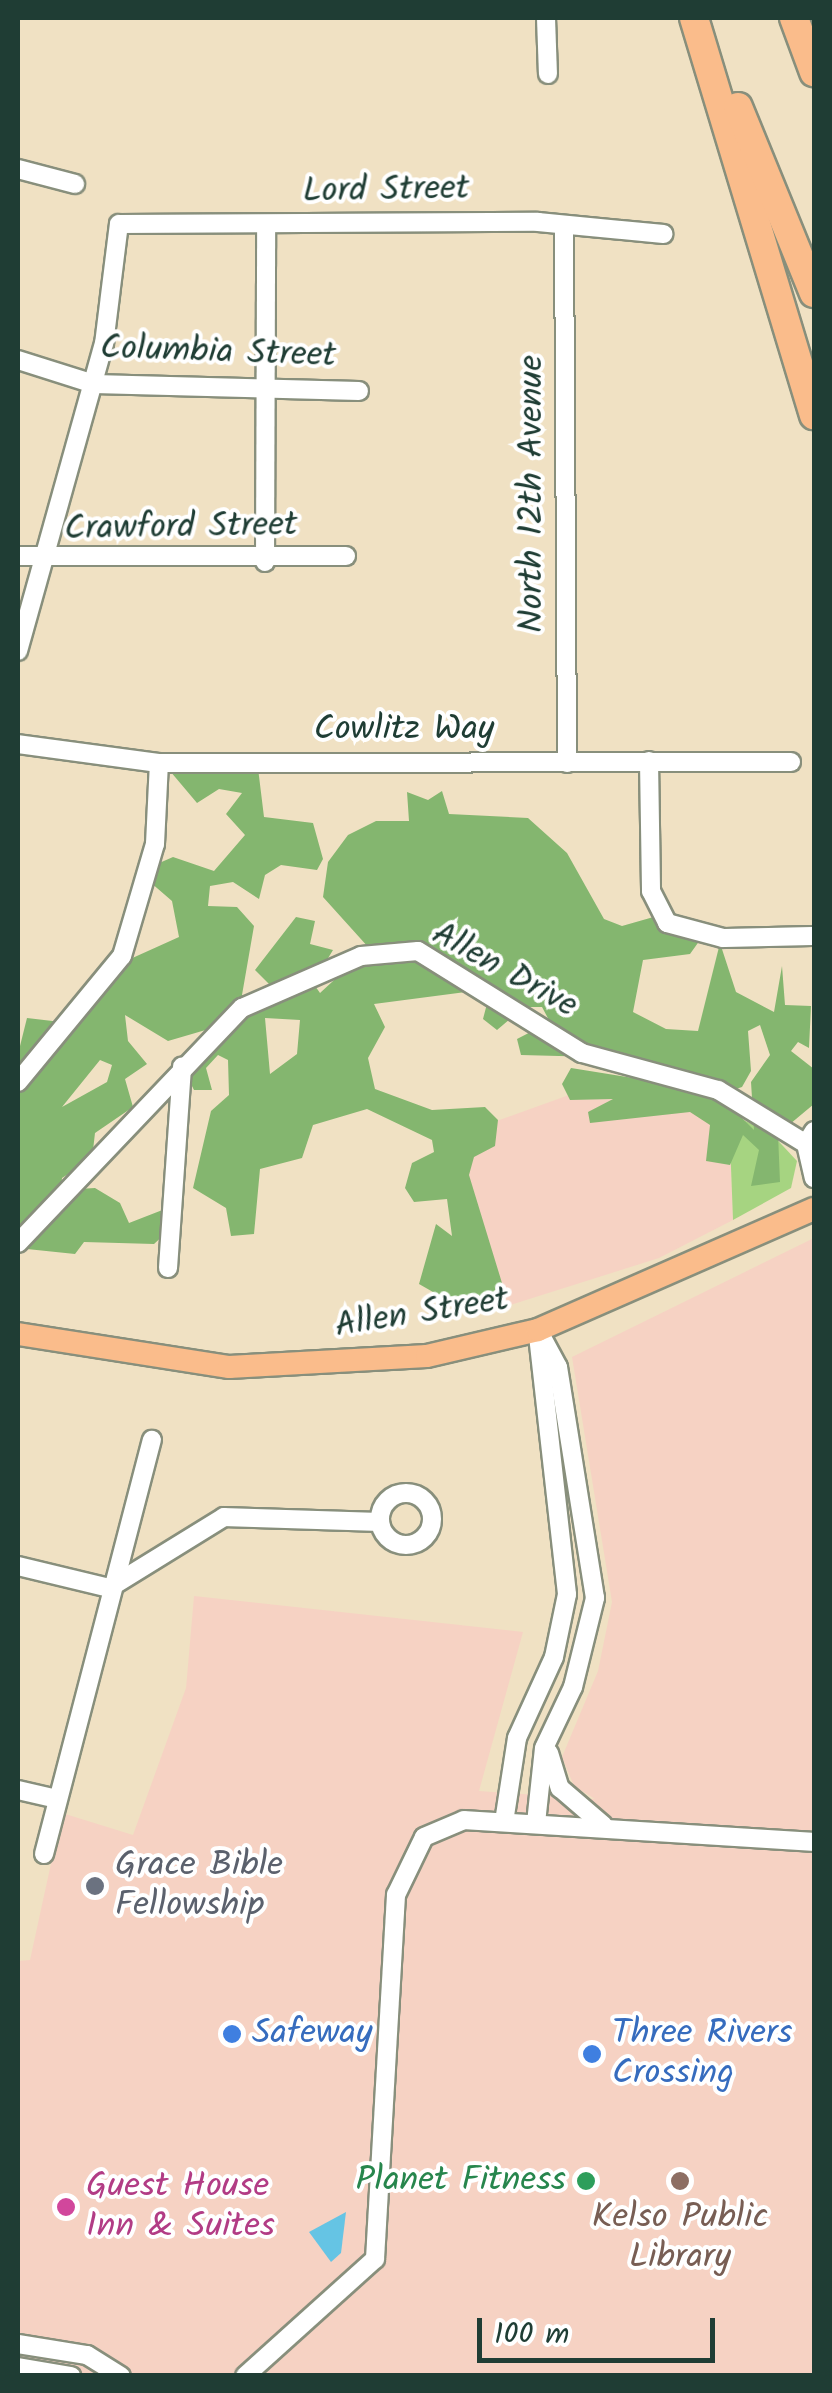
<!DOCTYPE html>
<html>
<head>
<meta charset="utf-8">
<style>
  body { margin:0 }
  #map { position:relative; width:832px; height:2393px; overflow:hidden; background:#f0e1c3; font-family:Kalam,sans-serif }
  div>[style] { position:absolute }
  .built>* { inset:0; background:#f6d2c3 }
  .green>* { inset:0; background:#a6d481 }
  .forest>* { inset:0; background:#84b66f }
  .water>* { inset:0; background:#65c4e4 }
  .roads { filter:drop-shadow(2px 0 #888f7c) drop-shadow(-2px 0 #888f7c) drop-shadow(0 2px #888f7c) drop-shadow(0 -2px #888f7c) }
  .minor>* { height:18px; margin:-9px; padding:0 9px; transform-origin:9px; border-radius:9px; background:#fff }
  .minor>.ring { margin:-9px; padding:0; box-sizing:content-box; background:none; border:18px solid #fff; border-radius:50% }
  .major>* { height:22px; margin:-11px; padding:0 11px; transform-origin:11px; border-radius:11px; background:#fabc8b }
  .highway>* { height:28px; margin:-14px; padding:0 14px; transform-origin:14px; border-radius:14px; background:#fabc8b }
  .dots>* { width:28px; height:28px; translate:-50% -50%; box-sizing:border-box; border:5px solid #fff; border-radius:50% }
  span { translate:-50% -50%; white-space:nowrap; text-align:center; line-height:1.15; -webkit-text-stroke:8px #fff; paint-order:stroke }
  .street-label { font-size:35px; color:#1f3d34 }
  .worship-label { font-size:35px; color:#5b616d }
  .left { translate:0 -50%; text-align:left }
  .shop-label { font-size:35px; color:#366cbe }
  .leisure-label { font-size:35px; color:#27864d }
  .right { translate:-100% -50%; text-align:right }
  .hotel-label { font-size:35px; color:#b23c85 }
  .education-label { font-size:35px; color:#785e54 }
  .frame { position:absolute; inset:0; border:20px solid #1f3d34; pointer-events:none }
  .scale { position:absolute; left:477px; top:2318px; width:238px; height:45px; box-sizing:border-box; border:5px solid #1f3d34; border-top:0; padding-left:12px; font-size:30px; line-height:35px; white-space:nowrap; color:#1f3d34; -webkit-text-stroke:8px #fff; paint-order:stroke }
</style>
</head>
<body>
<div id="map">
  <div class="built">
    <i style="clip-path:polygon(594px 1086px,729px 1114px,733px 1220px,659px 1258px,485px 1313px,452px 1137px)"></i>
    <i style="clip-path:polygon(814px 1238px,814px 2375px,18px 2376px,18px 1961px,30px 1960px,62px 1813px,133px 1835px,186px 1688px,194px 1596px,523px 1632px,479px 1791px,595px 1799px,574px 1786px,562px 1757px,598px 1671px,612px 1602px,572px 1357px)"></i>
  </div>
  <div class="green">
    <i style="clip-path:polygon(729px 1114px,769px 1131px,797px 1161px,791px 1188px,733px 1220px)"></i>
  </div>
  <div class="forest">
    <i style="clip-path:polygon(evenodd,258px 768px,264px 817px,313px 823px,323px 859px,317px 870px,281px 865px,265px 875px,259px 899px,233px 882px,210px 886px,208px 906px,237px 907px,254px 926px,242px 995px,253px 1003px,274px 989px,255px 970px,296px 917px,315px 921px,310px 944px,333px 950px,313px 983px,320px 993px,369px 948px,323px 897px,328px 862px,348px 835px,376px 821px,409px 821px,407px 792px,428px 800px,442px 791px,449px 814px,528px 818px,567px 853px,604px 919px,622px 926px,657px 916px,700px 940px,690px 954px,643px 960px,633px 1012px,666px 1029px,698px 1031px,720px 943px,736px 992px,774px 1012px,782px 966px,785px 1005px,811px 1006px,809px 1048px,798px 1042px,791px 1051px,814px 1069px,814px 1104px,778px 1134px,780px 1182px,751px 1186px,759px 1150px,743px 1135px,730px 1165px,706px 1161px,710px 1125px,690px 1112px,590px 1123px,588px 1112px,613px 1099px,570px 1100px,562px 1084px,571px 1068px,658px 1082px,635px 1058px,521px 1055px,517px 1039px,550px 1022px,542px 1007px,524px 1007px,497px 1030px,483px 1019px,489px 996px,481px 990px,374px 1004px,385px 1027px,368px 1058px,375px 1089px,432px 1110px,485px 1107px,498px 1120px,495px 1146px,474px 1157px,469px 1175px,502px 1283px,486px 1300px,447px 1300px,419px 1284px,436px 1224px,452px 1236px,447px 1199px,414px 1202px,405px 1188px,412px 1163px,434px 1152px,432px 1140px,367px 1109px,313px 1125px,302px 1158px,260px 1169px,254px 1234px,231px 1236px,226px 1208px,193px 1188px,211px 1111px,229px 1095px,228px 1060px,218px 1055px,206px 1068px,212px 1090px,194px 1090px,187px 1076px,209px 1029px,168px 1041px,125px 1015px,128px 1041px,147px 1064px,125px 1079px,133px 1107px,95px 1133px,92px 1159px,62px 1178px,61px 1190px,95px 1188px,120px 1203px,129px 1223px,165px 1209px,167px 1232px,154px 1244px,84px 1242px,75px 1254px,27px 1249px,33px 1217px,18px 1227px,18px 1054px,27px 1018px,78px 1024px,128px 960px,179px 937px,172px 901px,150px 882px,157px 864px,173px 857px,214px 871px,245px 835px,226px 814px,242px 793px,219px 789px,197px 803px,170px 771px,258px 768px,265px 1018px,300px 1020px,297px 1054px,270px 1074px,265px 1018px,258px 768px,760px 1025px,770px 1055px,751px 1082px,754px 1130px,701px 1077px,730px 1091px,742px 1087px,751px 1071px,748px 1031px,760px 1025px,258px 768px,100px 1060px,112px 1065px,107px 1082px,62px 1107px,100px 1060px)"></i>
  </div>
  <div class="water">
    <i style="clip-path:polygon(346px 2212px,341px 2253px,331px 2262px,309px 2232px)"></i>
  </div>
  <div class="roads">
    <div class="minor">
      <i style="left:546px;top:18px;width:56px;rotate:88deg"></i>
      <i style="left:18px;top:169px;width:59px;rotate:14.7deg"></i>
      <i style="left:564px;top:225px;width:538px;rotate:89.68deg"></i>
      <i style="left:18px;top:360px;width:80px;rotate:17.5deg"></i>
      <i style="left:94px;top:384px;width:265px;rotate:1.5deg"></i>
      <i style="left:18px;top:556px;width:328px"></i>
      <i style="left:265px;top:562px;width:337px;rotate:-89.8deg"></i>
      <i style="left:18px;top:651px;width:319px;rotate:-74.4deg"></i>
      <i style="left:104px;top:344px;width:121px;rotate:-82.9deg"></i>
      <i style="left:119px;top:224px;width:419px;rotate:-0.3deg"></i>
      <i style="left:538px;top:222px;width:126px;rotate:5.5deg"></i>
      <i style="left:18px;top:744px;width:142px;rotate:7.7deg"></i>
      <i style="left:159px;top:763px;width:632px;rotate:-0.09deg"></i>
      <i style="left:649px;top:761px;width:130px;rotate:89.1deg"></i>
      <i style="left:651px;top:891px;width:36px;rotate:63deg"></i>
      <i style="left:667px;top:923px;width:58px;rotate:15deg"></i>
      <i style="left:723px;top:938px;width:91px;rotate:-1.3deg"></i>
      <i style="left:18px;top:1082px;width:163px;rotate:-50.5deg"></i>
      <i style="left:122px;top:956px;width:117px;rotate:-73.6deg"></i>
      <i style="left:155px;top:844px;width:81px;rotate:-87.2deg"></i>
      <i style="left:814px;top:1131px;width:15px;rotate:122deg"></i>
      <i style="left:806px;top:1144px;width:35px;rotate:77deg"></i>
      <i style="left:18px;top:1243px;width:325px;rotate:-46.4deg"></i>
      <i style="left:242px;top:1008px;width:130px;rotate:-23.6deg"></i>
      <i style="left:361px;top:956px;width:57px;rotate:-5deg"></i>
      <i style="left:418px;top:951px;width:193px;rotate:31.9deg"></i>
      <i style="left:582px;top:1053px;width:141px;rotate:15.2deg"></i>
      <i style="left:718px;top:1090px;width:103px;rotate:31.5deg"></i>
      <i style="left:168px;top:1268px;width:202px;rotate:-86deg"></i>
      <i class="ring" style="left:380px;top:1493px;width:34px;height:34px"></i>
      <i style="left:18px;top:1566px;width:94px;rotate:13.6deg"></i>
      <i style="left:109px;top:1588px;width:135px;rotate:-31.7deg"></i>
      <i style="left:224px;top:1517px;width:155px;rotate:1.8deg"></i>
      <i style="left:549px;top:1753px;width:37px;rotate:73deg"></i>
      <i style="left:560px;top:1788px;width:57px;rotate:40.7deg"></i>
      <i style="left:18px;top:1790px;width:39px;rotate:13deg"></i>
      <i style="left:504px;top:1822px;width:85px;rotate:-81.2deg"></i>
      <i style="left:517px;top:1738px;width:89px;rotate:-65.4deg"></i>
      <i style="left:554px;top:1657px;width:64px;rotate:-78.3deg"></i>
      <i style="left:567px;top:1594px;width:261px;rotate:-96.4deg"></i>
      <i style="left:536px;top:1823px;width:75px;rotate:-83.9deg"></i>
      <i style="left:544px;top:1748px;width:68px;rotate:-64.6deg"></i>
      <i style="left:573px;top:1687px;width:92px;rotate:-76.1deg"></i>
      <i style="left:595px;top:1598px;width:234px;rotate:-99.1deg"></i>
      <i style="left:558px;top:1367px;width:42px;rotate:-118.4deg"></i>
      <i style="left:44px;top:1854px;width:428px;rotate:-75.4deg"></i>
      <i style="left:18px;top:2344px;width:70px;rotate:9.1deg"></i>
      <i style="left:87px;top:2355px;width:40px;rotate:32deg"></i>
      <i style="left:18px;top:2367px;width:54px;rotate:9.6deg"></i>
      <i style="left:245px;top:2376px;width:175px;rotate:-42deg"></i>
      <i style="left:375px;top:2259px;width:365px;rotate:-86.7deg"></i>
      <i style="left:396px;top:1895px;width:64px;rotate:-64.2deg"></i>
      <i style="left:424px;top:1837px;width:43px;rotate:-23deg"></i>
      <i style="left:464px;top:1820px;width:351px;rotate:3.6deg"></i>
    </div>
    <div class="major">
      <i style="left:18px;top:1334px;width:214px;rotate:8.9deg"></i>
      <i style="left:229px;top:1367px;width:198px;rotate:-3.2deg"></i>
      <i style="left:427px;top:1356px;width:114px;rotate:-13.2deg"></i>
      <i style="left:538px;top:1330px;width:301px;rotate:-23.7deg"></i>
    </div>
    <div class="highway">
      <i style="left:694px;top:18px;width:415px;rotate:73.2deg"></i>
      <i style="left:794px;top:18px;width:58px;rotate:69.7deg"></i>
      <i style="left:738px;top:107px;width:201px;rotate:67.8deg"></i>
    </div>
  </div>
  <div class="dots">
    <i style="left:95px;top:1886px;background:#6b7280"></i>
    <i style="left:232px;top:2034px;background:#3f7fe0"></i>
    <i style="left:592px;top:2054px;background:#3f7fe0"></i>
    <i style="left:586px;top:2181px;background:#2e9e5b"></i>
    <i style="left:680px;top:2181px;background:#8d6e63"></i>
    <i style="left:66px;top:2207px;background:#d1479c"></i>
  </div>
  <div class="street-label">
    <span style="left:386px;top:191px;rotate:-1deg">Lord Street</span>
    <span style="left:218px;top:353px;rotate:2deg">Columbia Street</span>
    <span style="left:533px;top:494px;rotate:-90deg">North 12th Avenue</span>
    <span style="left:181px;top:528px;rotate:-1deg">Crawford Street</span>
    <span style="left:404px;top:730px">Cowlitz Way</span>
    <span style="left:504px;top:971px;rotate:29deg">Allen Drive</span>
    <span style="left:422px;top:1314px;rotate:-9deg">Allen Street</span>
  </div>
  <div class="worship-label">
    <span class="left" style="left:115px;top:1886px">Grace Bible<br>Fellowship</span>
  </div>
  <div class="shop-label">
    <span class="left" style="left:252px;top:2034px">Safeway</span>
    <span class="left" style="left:612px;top:2054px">Three Rivers<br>Crossing</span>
  </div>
  <div class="leisure-label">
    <span class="right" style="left:566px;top:2181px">Planet Fitness</span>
  </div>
  <div class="hotel-label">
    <span class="left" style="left:86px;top:2207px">Guest House<br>Inn &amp; Suites</span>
  </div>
  <div class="education-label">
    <span style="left:680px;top:2238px">Kelso Public<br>Library</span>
  </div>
  <div class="frame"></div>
  <div class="scale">100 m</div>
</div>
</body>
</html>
